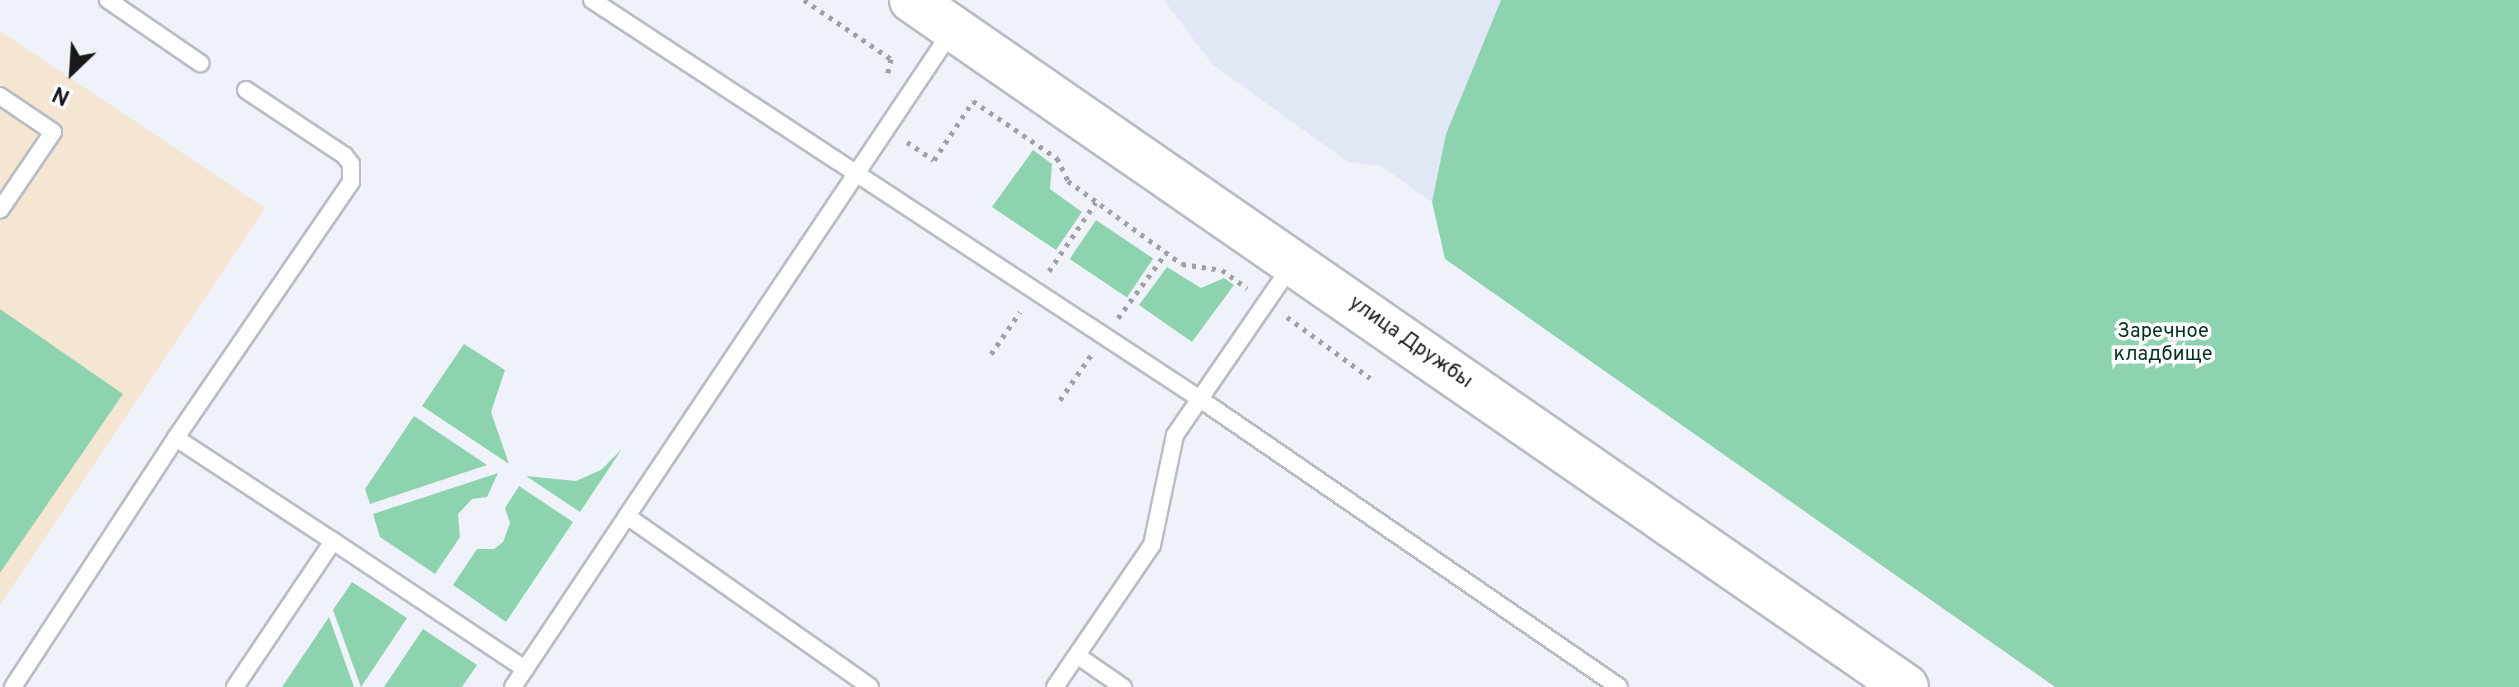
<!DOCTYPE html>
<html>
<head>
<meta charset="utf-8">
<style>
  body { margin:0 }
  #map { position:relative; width:2519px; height:687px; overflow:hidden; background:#f0f2fa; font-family:Overpass,sans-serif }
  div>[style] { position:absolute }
  .built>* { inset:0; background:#e2e7f6 }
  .education>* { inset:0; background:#f5e6d3 }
  .green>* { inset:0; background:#8ed3b0; transform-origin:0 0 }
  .path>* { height:5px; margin-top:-2.5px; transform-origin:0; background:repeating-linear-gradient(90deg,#9fa0a6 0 4px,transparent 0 10px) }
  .roads { filter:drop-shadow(2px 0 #babcc3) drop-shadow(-2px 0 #babcc3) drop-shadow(0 2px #babcc3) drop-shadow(0 -2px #babcc3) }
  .service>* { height:16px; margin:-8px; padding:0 8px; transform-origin:8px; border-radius:8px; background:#fff }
  .primary>* { height:44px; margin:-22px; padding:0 22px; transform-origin:22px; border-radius:22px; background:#fff }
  span { translate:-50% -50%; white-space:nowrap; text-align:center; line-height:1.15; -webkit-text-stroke:7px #fff; paint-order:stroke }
  .park-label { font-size:20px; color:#02321f }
  .street-label { font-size:20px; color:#18181b }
  .north { position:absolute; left:32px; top:32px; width:80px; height:80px; -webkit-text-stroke:6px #fff; paint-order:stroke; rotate:205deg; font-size:22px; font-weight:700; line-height:32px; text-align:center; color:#18181b }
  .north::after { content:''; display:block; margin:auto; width:28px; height:36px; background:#18181b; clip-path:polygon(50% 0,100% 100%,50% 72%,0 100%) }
</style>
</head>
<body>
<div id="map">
  <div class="built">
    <i style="clip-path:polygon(1164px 0,1501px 0,1446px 134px,1432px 202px,1381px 166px,1348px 162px,1212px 64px)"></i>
  </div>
  <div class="education">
    <i style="clip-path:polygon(0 31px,265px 208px,0 605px)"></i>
  </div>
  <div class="green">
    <i style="clip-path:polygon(1501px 0,2519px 0,2519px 687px,2055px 687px,1445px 259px,1432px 202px,1446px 134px)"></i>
    <i style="clip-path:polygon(1033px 150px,1052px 164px,1050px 189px,1082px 212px,1056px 250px,992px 207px)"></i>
    <i style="left:1096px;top:220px;width:69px;height:47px;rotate:34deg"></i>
    <i style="clip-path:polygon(1167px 267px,1201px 288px,1224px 278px,1234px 285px,1192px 342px,1139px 305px)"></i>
    <i style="clip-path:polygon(0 309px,123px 394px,0 573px)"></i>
    <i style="clip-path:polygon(464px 344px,505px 370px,491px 412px,509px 464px,422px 406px)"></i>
    <i style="clip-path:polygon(414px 416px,487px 465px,370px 504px,365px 489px)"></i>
    <i style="clip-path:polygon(622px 449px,580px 512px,526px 476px,576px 481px,601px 470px)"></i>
    <i style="clip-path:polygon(498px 473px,487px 497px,472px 499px,458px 514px,460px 537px,435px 574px,380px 537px,373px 514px)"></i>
    <i style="clip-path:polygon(519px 486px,573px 522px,506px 622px,453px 585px,477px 549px,494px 549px,503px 542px,510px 523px,505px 508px)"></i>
    <i style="clip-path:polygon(352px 582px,407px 618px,361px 687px,333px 610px)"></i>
    <i style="clip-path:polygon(329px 617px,354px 687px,282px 687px)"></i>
    <i style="clip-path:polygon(423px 629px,477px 665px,462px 687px,384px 687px)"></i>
  </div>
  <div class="path">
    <i style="left:804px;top:0;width:105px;rotate:34.1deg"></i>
    <i style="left:891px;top:59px;width:18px;rotate:103deg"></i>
    <i style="left:907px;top:142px;width:32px;rotate:34deg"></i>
    <i style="left:934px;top:160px;width:71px;rotate:-56.5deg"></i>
    <i style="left:973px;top:101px;width:102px;rotate:34.2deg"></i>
    <i style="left:1057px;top:158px;width:25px;rotate:64deg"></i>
    <i style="left:1068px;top:181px;width:141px;rotate:36.1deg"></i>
    <i style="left:1182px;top:264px;width:40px;rotate:8.5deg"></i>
    <i style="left:1222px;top:270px;width:31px;rotate:36deg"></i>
    <i style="left:1049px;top:271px;width:83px;rotate:-55.7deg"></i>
    <i style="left:1287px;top:317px;width:103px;rotate:36.3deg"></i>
    <i style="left:1118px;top:318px;width:81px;rotate:-53.6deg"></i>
    <i style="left:991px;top:354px;width:51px;rotate:-55.4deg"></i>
    <i style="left:1060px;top:400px;width:55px;rotate:-55.4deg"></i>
  </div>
  <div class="roads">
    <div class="service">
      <i style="left:108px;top:0;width:112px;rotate:34.4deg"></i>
      <i style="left:592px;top:0;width:727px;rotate:33.27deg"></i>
      <i style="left:1200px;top:399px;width:508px;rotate:34.5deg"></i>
      <i style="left:246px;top:90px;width:118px;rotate:33.6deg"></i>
      <i style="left:344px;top:155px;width:11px;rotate:52deg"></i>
      <i style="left:351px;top:164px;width:18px;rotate:90deg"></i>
      <i style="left:351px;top:182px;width:310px;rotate:124.4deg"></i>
      <i style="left:176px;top:438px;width:188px;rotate:33.3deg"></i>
      <i style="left:0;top:96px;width:64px;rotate:34.2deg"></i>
      <i style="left:53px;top:132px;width:94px;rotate:124.2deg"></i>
      <i style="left:627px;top:516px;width:586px;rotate:-56.2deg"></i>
      <i style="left:1078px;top:656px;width:55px;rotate:34.6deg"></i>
      <i style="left:13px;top:687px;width:298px;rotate:-56.8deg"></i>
      <i style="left:235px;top:687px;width:176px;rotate:-56.1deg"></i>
      <i style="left:333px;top:541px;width:231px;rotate:33.7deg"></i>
      <i style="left:513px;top:687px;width:206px;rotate:-56.3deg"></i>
      <i style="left:627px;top:516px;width:297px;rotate:35.1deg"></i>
      <i style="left:1055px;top:687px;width:172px;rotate:-55.7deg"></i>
      <i style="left:1152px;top:545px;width:112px;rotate:-78.2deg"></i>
      <i style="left:1175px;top:435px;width:206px;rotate:-55.5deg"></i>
    </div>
    <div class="primary">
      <i style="left:912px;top:0;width:1208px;rotate:34.65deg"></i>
    </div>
  </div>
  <div class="park-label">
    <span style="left:2163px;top:344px">Заречное<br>кладбище</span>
  </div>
  <div class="street-label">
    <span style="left:1410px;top:343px;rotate:35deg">улица Дружбы</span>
  </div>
  <div class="north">N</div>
</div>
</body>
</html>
